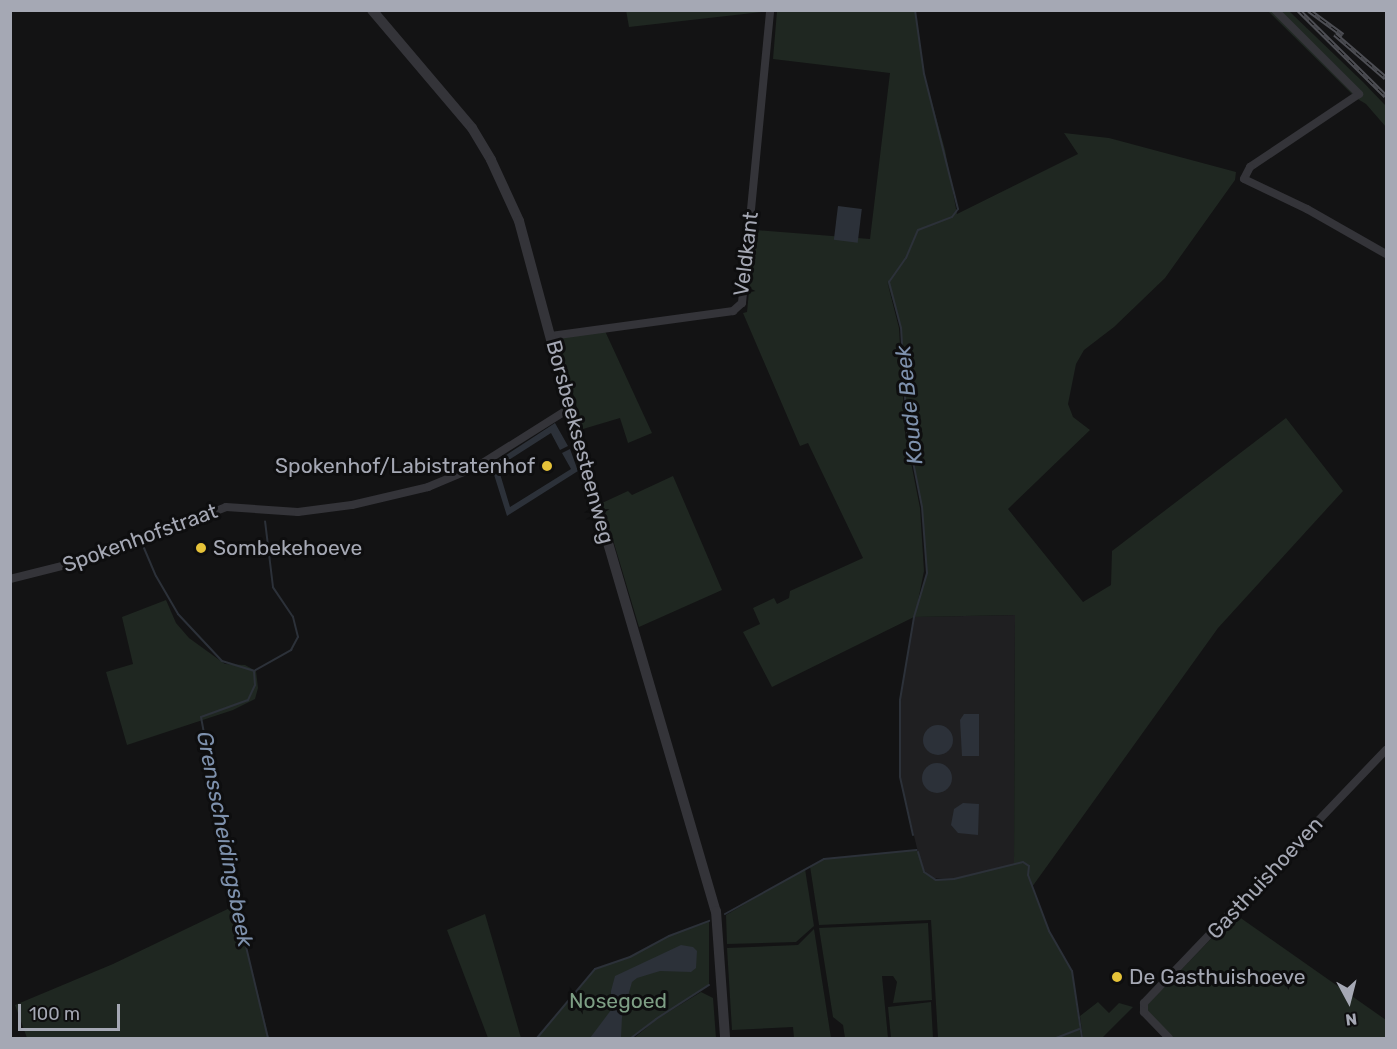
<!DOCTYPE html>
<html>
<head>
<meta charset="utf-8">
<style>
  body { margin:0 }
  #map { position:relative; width:1397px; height:1049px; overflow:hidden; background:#131314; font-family:Rubik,sans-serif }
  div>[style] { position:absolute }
  .built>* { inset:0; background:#1f1f21 }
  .green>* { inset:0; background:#1f2721 }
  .water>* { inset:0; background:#2c3139; transform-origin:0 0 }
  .round { border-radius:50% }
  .stream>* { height:2px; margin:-1px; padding:0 1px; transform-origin:1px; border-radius:1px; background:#2c3139 }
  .minor>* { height:8px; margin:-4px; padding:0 4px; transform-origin:4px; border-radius:4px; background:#343439 }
  .tertiary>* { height:10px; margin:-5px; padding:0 5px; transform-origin:5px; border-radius:5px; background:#343439 }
  .rail>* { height:4.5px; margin-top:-2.25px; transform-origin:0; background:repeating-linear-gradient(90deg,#0e0e0f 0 7px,#4d4e54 0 14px); box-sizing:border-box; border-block:2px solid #4d4e54 }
  .dots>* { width:16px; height:16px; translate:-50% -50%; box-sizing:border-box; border:3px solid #0e0e0f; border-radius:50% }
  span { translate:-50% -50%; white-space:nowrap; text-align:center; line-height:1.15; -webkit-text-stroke:6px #0e0e0f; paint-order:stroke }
  .street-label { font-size:21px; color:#a5a8b4 }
  .poi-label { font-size:21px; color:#a5a8b4 }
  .right { translate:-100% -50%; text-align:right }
  .left { translate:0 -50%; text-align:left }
  .park-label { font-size:21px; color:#7d9e84 }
  .water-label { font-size:22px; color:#7e91ad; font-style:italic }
  .frame { position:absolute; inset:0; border:12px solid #a5a8b4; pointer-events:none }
  .north { position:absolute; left:1319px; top:971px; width:60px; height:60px; -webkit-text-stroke:4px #0e0e0f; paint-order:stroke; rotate:173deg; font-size:16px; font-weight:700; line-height:24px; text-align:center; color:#a5a8b4 }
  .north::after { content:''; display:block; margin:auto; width:21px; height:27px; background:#a5a8b4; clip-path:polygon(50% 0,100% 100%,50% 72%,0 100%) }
  .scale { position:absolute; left:18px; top:1004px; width:102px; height:27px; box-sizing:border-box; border:3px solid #a5a8b4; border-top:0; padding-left:8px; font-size:18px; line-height:21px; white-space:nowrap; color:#a5a8b4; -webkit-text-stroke:4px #0e0e0f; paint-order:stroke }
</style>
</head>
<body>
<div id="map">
  <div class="built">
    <i style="clip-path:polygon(1015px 615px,1014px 864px,954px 879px,929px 878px,921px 865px,900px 777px,900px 700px,914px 617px)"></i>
  </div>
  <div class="green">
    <i style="clip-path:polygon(626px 10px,770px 11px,629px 27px)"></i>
    <i style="clip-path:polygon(evenodd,777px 11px,915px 11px,924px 74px,945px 150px,957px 214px,1078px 154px,1064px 133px,1109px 138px,1236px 172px,1235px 180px,1165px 278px,1114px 327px,1084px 350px,1076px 364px,1068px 404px,1073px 417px,1090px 430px,1008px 509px,1083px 602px,1111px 585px,1112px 551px,1286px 418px,1343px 491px,1218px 628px,1032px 887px,1049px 931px,1072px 971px,1081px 1038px,938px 1038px,931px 920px,819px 925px,810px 866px,824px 859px,917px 850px,924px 872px,936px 880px,954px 879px,1014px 864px,1015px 615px,914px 617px,772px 687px,743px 632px,760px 624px,753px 608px,774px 598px,777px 604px,789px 598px,790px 591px,863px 558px,808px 443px,800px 446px,743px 313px,747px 312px,755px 230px,870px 239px,890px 73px,773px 59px,777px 11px,887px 281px,901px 328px,907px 431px,922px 507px,927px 573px,918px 601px,924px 571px,920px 508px,905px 432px,899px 328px,887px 281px)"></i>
    <i style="clip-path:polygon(1268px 11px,1289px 11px,1363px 82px,1386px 106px,1386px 127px,1366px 104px,1356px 98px)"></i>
    <i style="clip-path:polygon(605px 331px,652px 433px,628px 443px,620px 418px,583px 429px,558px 341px,561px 337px)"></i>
    <i style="clip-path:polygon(673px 476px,722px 590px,639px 627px,602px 503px,628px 491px,632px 495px)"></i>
    <i style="clip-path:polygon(166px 600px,176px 623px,189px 638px,225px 664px,245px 665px,256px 671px,258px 688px,255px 699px,233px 710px,127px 745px,106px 672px,133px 664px,122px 617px)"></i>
    <i style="clip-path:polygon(805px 869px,814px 926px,796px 942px,727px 944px,726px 915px)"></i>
    <i style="clip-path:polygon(236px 905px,269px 1038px,27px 1038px,15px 1005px,113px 964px)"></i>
    <i style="clip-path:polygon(485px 914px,521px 1038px,488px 1038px,447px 930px)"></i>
    <i style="clip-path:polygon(1235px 914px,1386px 1020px,1386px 1038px,1171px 1038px,1148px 1011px,1147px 1005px)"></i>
    <i style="clip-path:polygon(709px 921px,709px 985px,656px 1019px,631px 1038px,537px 1038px,595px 969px,630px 957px,669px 936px)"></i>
    <i style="clip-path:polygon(928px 923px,932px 1000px,893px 1003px,897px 982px,893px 976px,882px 976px,888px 1038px,845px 1038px,843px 1025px,833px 1017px,819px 928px)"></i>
    <i style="clip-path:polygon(814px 929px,831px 1038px,794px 1038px,793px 1027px,732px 1030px,727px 948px,798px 945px)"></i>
    <i style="clip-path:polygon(701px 992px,713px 998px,716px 1038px,634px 1038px,657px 1019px)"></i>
    <i style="clip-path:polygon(931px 1002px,933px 1038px,891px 1038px,888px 1007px)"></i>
    <i style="clip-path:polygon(1098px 1002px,1109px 1013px,1119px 1003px,1133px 1007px,1102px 1038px,1083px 1038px,1080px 1016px)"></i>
  </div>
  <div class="water">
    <i style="left:838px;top:206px;width:24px;height:34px;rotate:7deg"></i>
    <i style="clip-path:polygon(555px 423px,568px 446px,560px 450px,551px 433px,498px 467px,510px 507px,571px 469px,562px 453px,570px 449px,578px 471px,507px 516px,491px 465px)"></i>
    <i style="clip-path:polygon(964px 714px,979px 714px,979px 756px,962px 756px,960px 720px)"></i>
    <i class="round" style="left:923px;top:725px;width:30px;height:30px"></i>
    <i class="round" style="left:922px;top:763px;width:30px;height:30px"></i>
    <i style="clip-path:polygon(963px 803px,979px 804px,978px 835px,958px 833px,951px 825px,954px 809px)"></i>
    <i style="clip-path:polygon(681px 945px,693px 947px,697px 951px,696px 968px,691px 972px,660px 971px,637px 978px,632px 982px,622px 1017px,621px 1038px,590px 1038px,611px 1010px,611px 991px,615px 976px)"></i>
  </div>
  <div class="stream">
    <i style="left:144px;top:548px;width:30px;rotate:67deg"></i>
    <i style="left:156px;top:576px;width:44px;rotate:59.9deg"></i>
    <i style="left:178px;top:614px;width:64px;rotate:46.9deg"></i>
    <i style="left:222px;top:661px;width:34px;rotate:17deg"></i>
    <i style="left:254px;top:671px;width:14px;rotate:86deg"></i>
    <i style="left:255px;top:685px;width:17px;rotate:115deg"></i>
    <i style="left:248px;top:700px;width:50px;rotate:160.1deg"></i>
    <i style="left:201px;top:717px;width:191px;rotate:79.5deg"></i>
    <i style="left:236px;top:905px;width:137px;rotate:76.5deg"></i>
    <i style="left:254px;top:671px;width:43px;rotate:-29.6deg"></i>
    <i style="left:291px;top:650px;width:15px;rotate:-62deg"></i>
    <i style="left:298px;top:637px;width:21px;rotate:-104deg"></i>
    <i style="left:293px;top:617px;width:36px;rotate:-124deg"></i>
    <i style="left:273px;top:587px;width:66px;rotate:-96.9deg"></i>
    <i style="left:913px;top:835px;width:59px;rotate:-102.6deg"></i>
    <i style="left:900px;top:777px;width:77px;rotate:-90deg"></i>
    <i style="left:900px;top:700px;width:84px;rotate:-80.4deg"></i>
    <i style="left:914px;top:617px;width:46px;rotate:-73.5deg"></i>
    <i style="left:927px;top:573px;width:66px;rotate:-94.3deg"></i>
    <i style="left:922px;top:507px;width:77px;rotate:-101.2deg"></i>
    <i style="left:907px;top:431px;width:103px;rotate:-93.3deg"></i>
    <i style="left:901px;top:328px;width:48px;rotate:-104.6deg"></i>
    <i style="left:889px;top:282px;width:29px;rotate:-55deg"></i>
    <i style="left:906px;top:258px;width:30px;rotate:-67deg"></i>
    <i style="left:918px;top:230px;width:36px;rotate:-21deg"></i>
    <i style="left:952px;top:217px;width:10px;rotate:-53deg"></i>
    <i style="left:958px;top:209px;width:139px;rotate:-104.1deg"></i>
    <i style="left:924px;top:74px;width:65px;rotate:-98deg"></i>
    <i style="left:918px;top:852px;width:21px;rotate:73deg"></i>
    <i style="left:924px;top:872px;width:14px;rotate:34deg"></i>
    <i style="left:936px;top:880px;width:18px;rotate:-3deg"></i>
    <i style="left:954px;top:879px;width:71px;rotate:-13.8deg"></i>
    <i style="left:1023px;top:862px;width:7px;rotate:34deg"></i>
    <i style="left:1029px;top:866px;width:9px;rotate:96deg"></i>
    <i style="left:1028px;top:875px;width:60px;rotate:69.4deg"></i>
    <i style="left:1049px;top:931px;width:46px;rotate:60.1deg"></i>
    <i style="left:1072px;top:971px;width:68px;rotate:81.5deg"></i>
    <i style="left:725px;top:914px;width:113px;rotate:-29.1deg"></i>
    <i style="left:824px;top:859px;width:93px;rotate:-5.5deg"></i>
    <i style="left:537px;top:1038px;width:90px;rotate:-50deg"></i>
    <i style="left:595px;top:969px;width:37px;rotate:-19deg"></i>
    <i style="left:630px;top:957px;width:44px;rotate:-28.3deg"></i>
    <i style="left:669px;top:936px;width:43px;rotate:-20.6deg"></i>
    <i style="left:631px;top:1038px;width:31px;rotate:-37deg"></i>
    <i style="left:656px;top:1019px;width:63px;rotate:-32.7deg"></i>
    <i style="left:1056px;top:1038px;width:25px;rotate:-21deg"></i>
  </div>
  <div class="minor">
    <i style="left:1275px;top:10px;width:119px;rotate:45deg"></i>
    <i style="left:1359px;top:94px;width:131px;rotate:146.2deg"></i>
    <i style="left:1250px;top:167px;width:13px;rotate:117deg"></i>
    <i style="left:1244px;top:179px;width:70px;rotate:25.5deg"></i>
    <i style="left:1307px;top:209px;width:91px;rotate:29.7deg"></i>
    <i style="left:551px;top:336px;width:184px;rotate:-7.8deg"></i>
    <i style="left:733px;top:311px;width:12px;rotate:-42deg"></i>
    <i style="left:742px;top:303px;width:294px;rotate:-84.5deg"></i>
    <i style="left:10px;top:579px;width:91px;rotate:-14deg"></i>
    <i style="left:98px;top:557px;width:137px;rotate:-21.3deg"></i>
    <i style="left:226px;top:507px;width:72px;rotate:4deg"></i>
    <i style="left:298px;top:512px;width:54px;rotate:-7.4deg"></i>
    <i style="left:352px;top:505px;width:78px;rotate:-13.3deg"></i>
    <i style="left:428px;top:487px;width:54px;rotate:-22.8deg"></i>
    <i style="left:478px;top:466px;width:109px;rotate:-32.2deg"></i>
    <i style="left:1169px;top:1038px;width:36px;rotate:-134deg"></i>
    <i style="left:1144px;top:1012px;width:9px;rotate:-90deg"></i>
    <i style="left:1144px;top:1003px;width:350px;rotate:-46.3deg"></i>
  </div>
  <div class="tertiary">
    <i style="left:372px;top:10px;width:155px;rotate:49.7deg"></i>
    <i style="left:472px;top:128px;width:37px;rotate:59deg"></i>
    <i style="left:491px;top:160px;width:67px;rotate:65.3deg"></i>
    <i style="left:519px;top:221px;width:241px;rotate:74.9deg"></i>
    <i style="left:582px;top:454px;width:476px;rotate:73.7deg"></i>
    <i style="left:716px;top:911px;width:127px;rotate:85.9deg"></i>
  </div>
  <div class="rail">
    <i style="left:1299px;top:10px;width:122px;rotate:44.7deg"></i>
    <i style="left:1309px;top:10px;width:42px;rotate:36.3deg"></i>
    <i style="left:1335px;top:34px;width:67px;rotate:40.8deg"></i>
  </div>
  <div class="dots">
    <i style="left:547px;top:466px;background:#e6c339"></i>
    <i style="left:201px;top:548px;background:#e6c339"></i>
    <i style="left:1117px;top:977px;background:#e6c339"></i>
  </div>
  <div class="street-label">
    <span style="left:746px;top:254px;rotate:-83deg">Veldkant</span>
    <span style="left:580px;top:442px;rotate:75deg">Borsbeeksesteenweg</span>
    <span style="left:140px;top:538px;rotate:-20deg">Spokenhofstraat</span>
    <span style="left:1265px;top:878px;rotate:-47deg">Gasthuishoeven</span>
  </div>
  <div class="poi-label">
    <span class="right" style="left:535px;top:466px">Spokenhof/Labistratenhof</span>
    <span class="left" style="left:213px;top:548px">Sombekehoeve</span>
    <span class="left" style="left:1129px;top:977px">De Gasthuishoeve</span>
  </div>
  <div class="park-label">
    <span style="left:618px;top:1001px">Nosegoed</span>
  </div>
  <div class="water-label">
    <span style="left:909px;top:405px;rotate:-96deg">Koude Beek</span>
    <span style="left:225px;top:839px;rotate:79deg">Grensscheidingsbeek</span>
  </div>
  <div class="frame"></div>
  <div class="north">N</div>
  <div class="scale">100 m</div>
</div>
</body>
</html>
